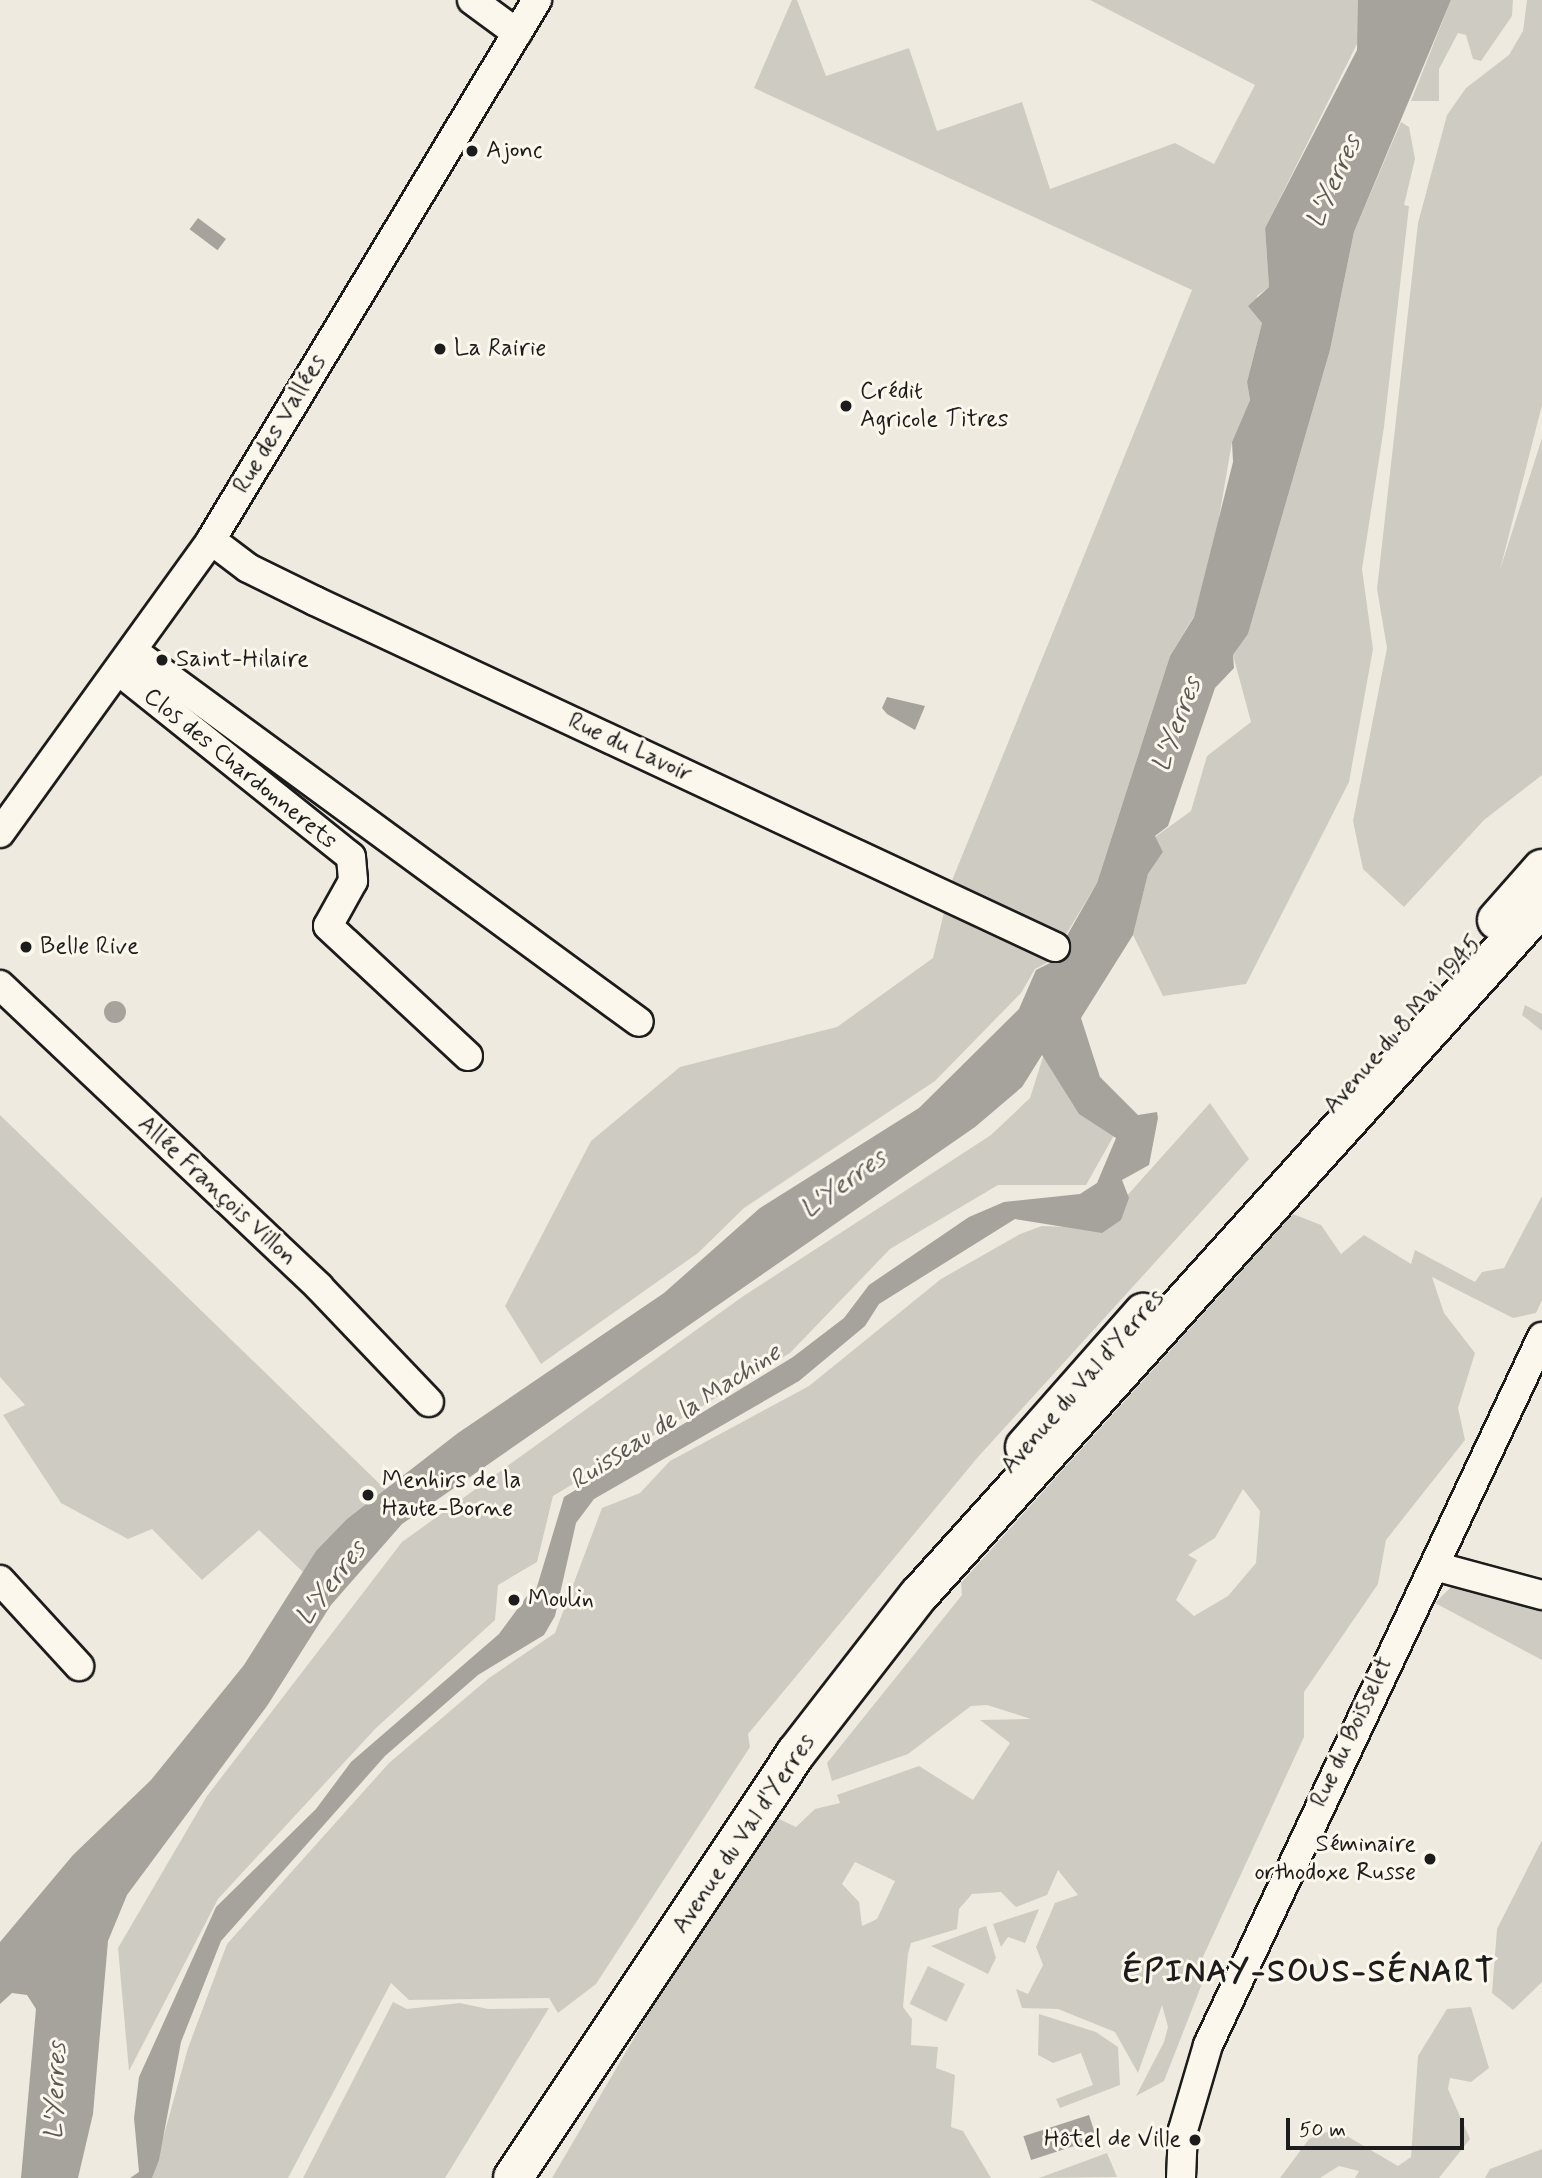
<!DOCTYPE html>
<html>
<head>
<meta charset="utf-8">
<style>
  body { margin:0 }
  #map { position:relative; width:1542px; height:2178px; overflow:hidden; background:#eeeadf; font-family:Mynerve,sans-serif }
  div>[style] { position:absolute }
  .green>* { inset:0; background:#ceccc2; transform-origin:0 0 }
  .water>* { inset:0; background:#a6a39d; transform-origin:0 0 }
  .round { border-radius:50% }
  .roads { filter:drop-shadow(2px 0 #1c1c1c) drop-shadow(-2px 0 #1c1c1c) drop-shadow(0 2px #1c1c1c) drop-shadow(0 -2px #1c1c1c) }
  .street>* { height:28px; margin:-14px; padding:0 14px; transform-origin:14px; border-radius:14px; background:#fbf7ec }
  .secondary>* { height:38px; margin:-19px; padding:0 19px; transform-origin:19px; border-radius:19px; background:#fbf7ec }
  .dots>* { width:19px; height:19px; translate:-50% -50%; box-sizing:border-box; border:4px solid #fbf7ec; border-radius:50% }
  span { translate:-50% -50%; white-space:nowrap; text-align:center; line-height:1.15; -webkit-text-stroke:6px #fbf7ec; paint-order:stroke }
  .poi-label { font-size:24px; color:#1c1c1c }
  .left { translate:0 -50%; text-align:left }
  .right { translate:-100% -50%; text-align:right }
  .street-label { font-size:24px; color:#1c1c1c }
  .water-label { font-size:26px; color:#5a5956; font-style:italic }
  .district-label { font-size:32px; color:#1c1c1c; font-weight:700; letter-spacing:2px }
  .scale { position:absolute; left:1286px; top:2118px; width:178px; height:32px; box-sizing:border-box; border:4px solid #1c1c1c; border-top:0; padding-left:9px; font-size:21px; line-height:24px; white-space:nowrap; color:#1c1c1c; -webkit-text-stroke:5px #fbf7ec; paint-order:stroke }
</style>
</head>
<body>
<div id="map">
  <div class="green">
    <i style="clip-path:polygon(792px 0,797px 0,826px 76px,909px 48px,937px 131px,1022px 102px,1050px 189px,1175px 143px,1214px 164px,1255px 85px,1090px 0,1358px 0,1362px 34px,1265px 228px,1269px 287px,1257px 296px,1262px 323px,1247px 382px,1250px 400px,1232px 442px,1213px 553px,1194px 616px,1170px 656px,1097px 883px,1050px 961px,1035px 969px,1021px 993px,935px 1081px,744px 1208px,698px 1253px,541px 1364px,505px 1306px,591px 1141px,680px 1067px,837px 1027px,933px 958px,951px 883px,1192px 290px,754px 88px)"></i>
    <i style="clip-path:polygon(1451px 0,1513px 0,1512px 16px,1481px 61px,1473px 59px,1466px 35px,1458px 33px,1439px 69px,1439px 101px,1411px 101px)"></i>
    <i style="clip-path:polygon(1527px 0,1542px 0,1542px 405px,1500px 570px,1542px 438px,1542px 775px,1484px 820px,1404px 907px,1363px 869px,1353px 821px,1387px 648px,1377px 589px,1418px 223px,1447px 115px,1466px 88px,1509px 55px,1523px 31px)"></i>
    <i style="clip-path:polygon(1401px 122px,1409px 127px,1415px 159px,1404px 205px,1409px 206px,1384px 427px,1362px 569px,1373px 649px,1349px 782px,1246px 984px,1163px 996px,1133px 935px,1148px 874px,1163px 852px,1155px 837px,1191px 811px,1207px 756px,1251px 722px,1233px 655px,1248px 634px,1330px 350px,1354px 232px)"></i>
    <i style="clip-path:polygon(1525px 1005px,1542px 1014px,1542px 1031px,1522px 1015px)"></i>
    <i style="clip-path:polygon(1043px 1057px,1117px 1130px,1086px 1185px,998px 1185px,890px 1249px,790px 1353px,553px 1496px,537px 1562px,498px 1585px,495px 1620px,376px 1728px,218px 1899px,129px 2071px,118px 1948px,207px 1796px,402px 1542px,742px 1297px,991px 1135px,1030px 1098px)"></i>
    <i style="clip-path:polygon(1210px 1103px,1249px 1159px,978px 1457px,748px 1734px,750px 1747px,596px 1984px,558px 2013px,549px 1998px,409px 2000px,391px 1983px,288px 2178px,152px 2178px,188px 2048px,227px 1944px,389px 1763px,489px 1678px,555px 1633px,602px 1508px,640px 1493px,670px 1461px,809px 1386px,941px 1279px,1020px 1234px,1042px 1226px,1098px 1228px)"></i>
    <i style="clip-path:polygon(0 1115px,388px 1492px,347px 1519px,303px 1572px,259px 1530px,202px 1580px,152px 1529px,128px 1539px,61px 1503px,3px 1415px,25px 1405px,0 1377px)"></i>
    <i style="clip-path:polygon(evenodd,1542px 1196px,1542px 1300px,1536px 1313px,1513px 1318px,1432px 1277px,1444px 1313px,1475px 1353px,1458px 1408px,1465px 1440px,1386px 1540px,1378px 1584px,1304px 1692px,1304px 1737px,1202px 1959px,1207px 1971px,1164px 2081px,1136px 2096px,1164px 2042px,1168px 2027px,1162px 2005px,1138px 2073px,1115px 2032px,1058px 2009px,1022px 2008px,1016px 1989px,1028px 1994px,1043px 1965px,1036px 1947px,1055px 1903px,1078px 1895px,1058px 1870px,1047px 1895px,1016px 1907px,1001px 1892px,972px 1894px,959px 1909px,957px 1929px,911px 1943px,908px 1954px,903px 2007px,912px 2019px,911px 2045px,938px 2047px,936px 2068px,955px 2075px,951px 2127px,963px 2131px,991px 2178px,552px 2178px,719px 1893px,773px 1816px,796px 1827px,815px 1809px,840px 1803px,837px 1795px,919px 1766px,973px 1800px,1010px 1743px,980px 1720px,1031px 1719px,987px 1705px,971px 1706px,908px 1754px,832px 1781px,827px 1763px,962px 1595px,961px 1583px,1293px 1214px,1321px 1225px,1341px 1254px,1364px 1235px,1411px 1264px,1415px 1250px,1475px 1282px,1482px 1272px,1504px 1268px,1542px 1196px,1243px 1489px,1260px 1511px,1256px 1563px,1228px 1596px,1194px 1616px,1176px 1600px,1197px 1560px,1188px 1555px,1215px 1538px,1243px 1489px,1542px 1196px,855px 1862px,895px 1881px,877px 1919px,862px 1926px,859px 1902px,842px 1884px,855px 1862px)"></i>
    <i style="clip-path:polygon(1458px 1580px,1542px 1600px,1542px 1660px,1435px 1603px)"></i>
    <i style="clip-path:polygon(1542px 1840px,1542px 1982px,1513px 2010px,1492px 1993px,1497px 1929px)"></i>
    <i style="clip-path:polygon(1039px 1909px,1025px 1943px,1008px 1937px,1001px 1947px,993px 1924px)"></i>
    <i style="clip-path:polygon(986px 1926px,996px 1958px,988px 1974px,931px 1946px)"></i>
    <i style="left:928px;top:1966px;width:41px;height:42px;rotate:26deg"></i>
    <i style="clip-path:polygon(393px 2002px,407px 2009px,460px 2003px,488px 2009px,549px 2008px,445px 2178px,303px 2178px)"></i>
    <i style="clip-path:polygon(1471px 2007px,1489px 2068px,1471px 2082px,1450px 2078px,1448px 2089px,1470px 2139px,1439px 2178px,1355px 2178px,1359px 2171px,1339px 2166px,1320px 2178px,1280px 2178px,1309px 2139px,1335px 2129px,1398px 2166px,1411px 2157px,1418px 2056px,1447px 2009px)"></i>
    <i style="clip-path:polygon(1039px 2014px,1096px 2032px,1118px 2047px,1120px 2085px,1060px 2108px,1056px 2099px,1093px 2085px,1081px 2053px,1053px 2063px,1038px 2055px)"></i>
    <i style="clip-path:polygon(1542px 2149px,1542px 2178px,1485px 2178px,1490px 2169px)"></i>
    <i style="clip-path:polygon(1107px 2153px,1117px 2177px,1039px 2178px)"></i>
  </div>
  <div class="water">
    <i style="clip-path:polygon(1358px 0,1451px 0,1354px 232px,1330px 350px,1248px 634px,1233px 655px,1234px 668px,1215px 688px,1168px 826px,1155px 836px,1163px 852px,1148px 874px,1133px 935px,1081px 1018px,1100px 1077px,1138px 1115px,1157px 1112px,1158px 1118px,1149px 1165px,1122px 1180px,1129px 1198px,1121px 1220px,1102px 1233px,1015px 1219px,879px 1304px,865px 1326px,799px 1381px,594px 1499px,576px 1523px,555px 1616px,544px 1635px,478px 1675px,385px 1756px,221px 1941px,181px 2042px,159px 2160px,152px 2178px,130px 2178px,139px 2172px,134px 2118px,139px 2077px,216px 1907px,316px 1809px,351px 1762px,499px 1634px,527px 1596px,533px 1600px,564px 1497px,793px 1357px,844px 1318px,869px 1285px,969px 1217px,1004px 1202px,1080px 1194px,1097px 1183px,1116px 1138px,1079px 1114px,1042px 1055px,1022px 1087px,975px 1127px,402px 1524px,331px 1605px,267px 1706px,127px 1895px,108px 1941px,93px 2114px,78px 2178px,21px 2178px,36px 2009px,27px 1995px,12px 1993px,0 2004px,0 1942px,73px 1855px,151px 1780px,244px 1665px,316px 1551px,347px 1519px,458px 1433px,664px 1293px,760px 1208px,919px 1108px,1019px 1009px,1036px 970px,1052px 962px,1097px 883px,1170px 656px,1194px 617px,1233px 462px,1232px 442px,1250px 400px,1247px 382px,1262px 323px,1248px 306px,1269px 287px,1265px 228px,1357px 50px)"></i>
    <i style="left:198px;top:218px;width:35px;height:14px;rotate:37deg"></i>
    <i style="clip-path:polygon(887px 697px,925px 706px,915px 730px,887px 714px,882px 708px)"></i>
    <i class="round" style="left:104px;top:1001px;width:22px;height:22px"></i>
    <i style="left:1089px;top:2115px;width:25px;height:69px;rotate:72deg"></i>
  </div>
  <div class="roads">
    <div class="street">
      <i style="left:472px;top:0;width:56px;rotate:36.3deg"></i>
      <i style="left:211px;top:540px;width:46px;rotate:37.1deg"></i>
      <i style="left:248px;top:568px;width:75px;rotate:26.2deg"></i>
      <i style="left:315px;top:601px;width:817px;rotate:25.06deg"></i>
      <i style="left:133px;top:651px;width:627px;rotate:36.25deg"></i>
      <i style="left:119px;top:671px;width:297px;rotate:38.7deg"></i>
      <i style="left:351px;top:857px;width:24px;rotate:85deg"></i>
      <i style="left:353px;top:881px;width:51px;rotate:119.1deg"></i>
      <i style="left:328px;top:926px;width:191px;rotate:42.9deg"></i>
      <i style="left:0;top:833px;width:361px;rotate:-54.2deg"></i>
      <i style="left:211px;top:540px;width:631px;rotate:-58.88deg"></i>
      <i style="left:0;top:985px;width:439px;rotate:43.4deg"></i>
      <i style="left:319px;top:1287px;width:159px;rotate:46.3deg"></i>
      <i style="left:1438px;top:1567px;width:108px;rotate:15.1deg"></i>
      <i style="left:0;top:1580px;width:117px;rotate:47.4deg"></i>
      <i style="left:1181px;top:2178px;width:48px;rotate:-87.6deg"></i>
      <i style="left:1183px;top:2130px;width:89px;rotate:-73.6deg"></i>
      <i style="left:1208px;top:2045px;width:783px;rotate:-64.74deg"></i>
    </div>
    <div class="secondary">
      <i style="left:1497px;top:920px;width:68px;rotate:-48.6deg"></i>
      <i style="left:1025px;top:1447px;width:179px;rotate:-48.6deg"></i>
      <i style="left:513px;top:2178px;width:511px;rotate:-56.34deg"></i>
      <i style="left:796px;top:1753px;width:199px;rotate:-52.2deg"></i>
      <i style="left:918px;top:1596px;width:930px;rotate:-47.88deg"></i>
    </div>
  </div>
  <div class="dots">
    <i style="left:472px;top:151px;background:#1c1c1c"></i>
    <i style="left:440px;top:349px;background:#1c1c1c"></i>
    <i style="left:846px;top:406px;background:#1c1c1c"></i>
    <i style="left:162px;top:660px;background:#1c1c1c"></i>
    <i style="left:26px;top:947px;background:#1c1c1c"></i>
    <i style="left:368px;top:1495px;background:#1c1c1c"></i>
    <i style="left:514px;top:1600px;background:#1c1c1c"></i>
    <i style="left:1430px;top:1859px;background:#1c1c1c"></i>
    <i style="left:1195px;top:2140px;background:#1c1c1c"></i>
  </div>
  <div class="poi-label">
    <span class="left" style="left:486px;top:151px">Ajonc</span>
    <span class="left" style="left:454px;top:349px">La Rairie</span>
    <span class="left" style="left:860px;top:406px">Crédit<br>Agricole Titres</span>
    <span class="left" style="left:176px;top:660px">Saint-Hilaire</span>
    <span class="left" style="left:40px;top:947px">Belle Rive</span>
    <span class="left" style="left:382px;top:1495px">Menhirs de la<br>Haute-Borne</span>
    <span class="left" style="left:528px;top:1600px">Moulin</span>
    <span class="right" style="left:1416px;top:1859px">Séminaire<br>orthodoxe Russe</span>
    <span class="right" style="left:1181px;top:2140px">Hôtel de Ville</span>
  </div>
  <div class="street-label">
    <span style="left:280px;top:424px;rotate:-59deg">Rue des Vallées</span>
    <span style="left:630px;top:748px;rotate:25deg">Rue du Lavoir</span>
    <span style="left:240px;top:769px;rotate:39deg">Clos des Chardonnerets</span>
    <span style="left:1403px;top:1025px;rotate:-49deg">Avenue du 8 Mai 1945</span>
    <span style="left:217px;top:1191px;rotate:43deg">Allée François Villon</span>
    <span style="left:1083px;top:1382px;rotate:-49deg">Avenue du Val d'Yerres</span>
    <span style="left:1352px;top:1732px;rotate:-65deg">Rue du Boisselet</span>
    <span style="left:744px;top:1834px;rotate:-56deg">Avenue du Val d'Yerres</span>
  </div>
  <div class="water-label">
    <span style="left:1335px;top:182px;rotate:-66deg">L'Yerres</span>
    <span style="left:1178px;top:725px;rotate:-70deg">L'Yerres</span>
    <span style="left:844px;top:1185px;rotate:-36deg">L'Yerres</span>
    <span style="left:676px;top:1418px;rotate:-33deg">Ruisseau de la Machine</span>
    <span style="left:332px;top:1584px;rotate:-53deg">L'Yerres</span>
    <span style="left:57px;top:2091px;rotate:-88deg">L'Yerres</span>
  </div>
  <div class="district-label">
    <span style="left:1309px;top:1972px">ÉPINAY-SOUS-SÉNART</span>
  </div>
  <div class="scale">50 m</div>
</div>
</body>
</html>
